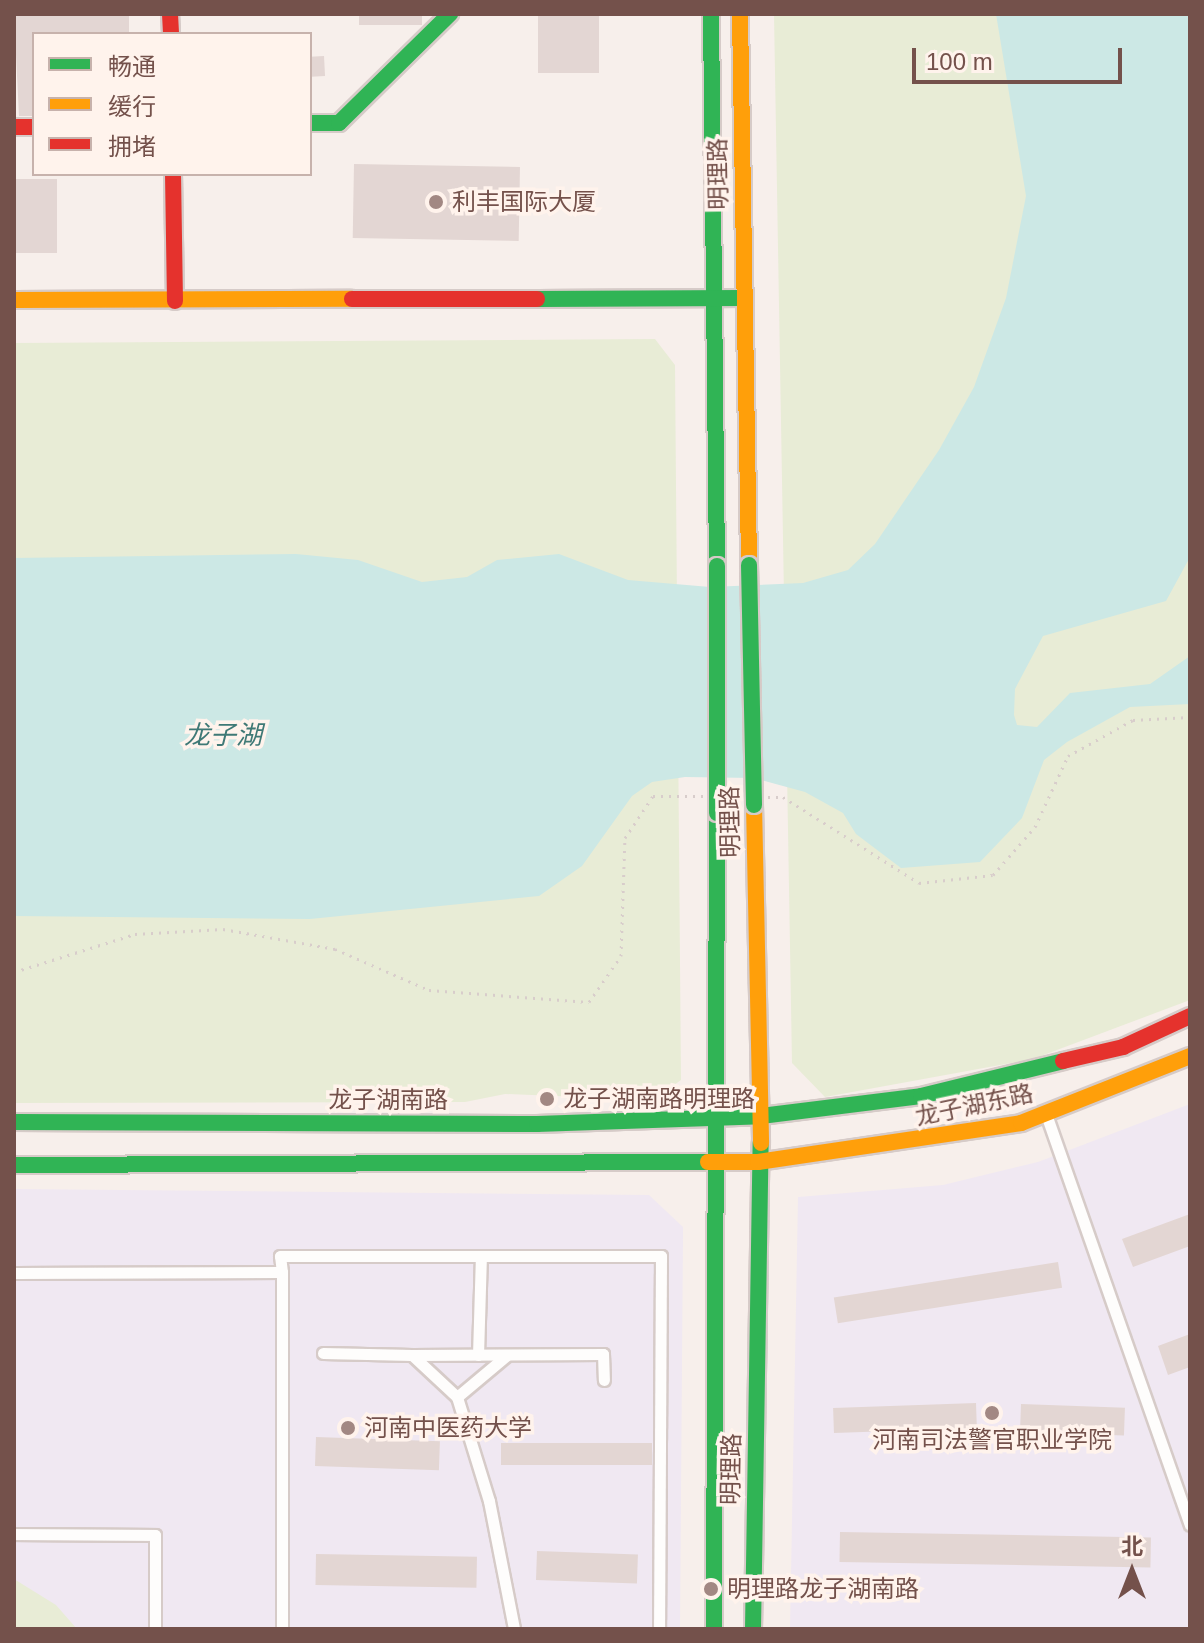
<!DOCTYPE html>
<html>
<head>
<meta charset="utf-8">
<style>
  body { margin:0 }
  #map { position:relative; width:1204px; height:1643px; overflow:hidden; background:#f7efeb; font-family:Arial,"Noto Sans SC",sans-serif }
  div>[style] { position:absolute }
  .education>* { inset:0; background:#f0e8f2 }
  .green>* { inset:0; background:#e8ecd6 }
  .water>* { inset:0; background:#cce8e5 }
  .building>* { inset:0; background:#e3d6d3; transform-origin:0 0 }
  .path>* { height:3px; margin-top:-1.5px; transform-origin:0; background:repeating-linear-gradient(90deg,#d8cdcb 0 2px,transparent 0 8px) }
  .roads { filter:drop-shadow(2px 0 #d6cbc8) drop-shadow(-2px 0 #d6cbc8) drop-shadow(0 2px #d6cbc8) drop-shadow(0 -2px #d6cbc8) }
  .street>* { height:11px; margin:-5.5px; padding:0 5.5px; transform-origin:5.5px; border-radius:5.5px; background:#fefdfc }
  .fast>* { height:16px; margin:-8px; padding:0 8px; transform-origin:8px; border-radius:8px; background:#30b455 }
  .slow>* { height:16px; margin:-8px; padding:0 8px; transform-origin:8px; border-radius:8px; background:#ff9f0a }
  .jam>* { height:16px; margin:-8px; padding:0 8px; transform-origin:8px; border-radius:8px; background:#e5322d }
  .bridges { filter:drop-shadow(2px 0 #d6cac7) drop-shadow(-2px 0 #d6cac7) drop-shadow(0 2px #d6cac7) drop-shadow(0 -2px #d6cac7) }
  .fast-bridge>* { height:16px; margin:-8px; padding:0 8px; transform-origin:8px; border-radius:8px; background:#30b455 }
  .dots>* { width:22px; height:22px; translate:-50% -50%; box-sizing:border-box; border:4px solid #fff3ec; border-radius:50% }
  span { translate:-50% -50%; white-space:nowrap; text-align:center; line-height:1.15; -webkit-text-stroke:7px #fff3ec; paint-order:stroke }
  .street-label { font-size:24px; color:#74514b }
  .poi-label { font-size:24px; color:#74514b }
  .left { translate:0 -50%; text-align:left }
  .water-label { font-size:26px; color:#3f7976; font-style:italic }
  .frame { position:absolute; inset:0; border:16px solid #74514b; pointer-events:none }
  .legend { position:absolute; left:32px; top:32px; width:280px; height:144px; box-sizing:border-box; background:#fff3ec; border:2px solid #c7b2ac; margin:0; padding:10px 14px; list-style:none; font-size:24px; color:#74514b }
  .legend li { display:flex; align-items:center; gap:16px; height:40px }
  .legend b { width:40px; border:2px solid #c7b2ac }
  .north { position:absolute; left:1092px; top:1531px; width:80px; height:80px; -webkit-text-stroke:6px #fff3ec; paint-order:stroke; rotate:0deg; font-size:22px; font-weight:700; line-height:32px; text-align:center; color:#74514b }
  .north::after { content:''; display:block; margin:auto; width:28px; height:36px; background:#74514b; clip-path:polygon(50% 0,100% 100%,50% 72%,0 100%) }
  .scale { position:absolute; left:912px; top:48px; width:210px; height:36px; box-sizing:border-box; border:4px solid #74514b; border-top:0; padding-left:10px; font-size:24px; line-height:28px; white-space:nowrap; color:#74514b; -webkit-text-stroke:6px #fff3ec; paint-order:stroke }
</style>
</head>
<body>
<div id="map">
  <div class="education">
    <i style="clip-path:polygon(1190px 1104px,1190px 1629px,790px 1629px,798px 1197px,943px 1185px,1038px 1162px)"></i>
    <i style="clip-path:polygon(14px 1189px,649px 1195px,683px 1227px,680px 1629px,14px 1629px)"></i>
  </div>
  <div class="green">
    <i style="clip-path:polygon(774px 14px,1190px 14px,1190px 1000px,1033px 1059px,825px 1097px,792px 1063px)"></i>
    <i style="clip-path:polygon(655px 339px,675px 365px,681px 1080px,653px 1100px,505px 1094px,465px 1102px,14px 1103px,14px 343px)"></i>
    <i style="clip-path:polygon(14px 1579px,56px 1605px,77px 1629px,14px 1629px)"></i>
  </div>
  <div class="water">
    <i style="clip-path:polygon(996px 14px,1190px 14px,1190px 557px,1166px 601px,1043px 636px,1015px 689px,1014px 715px,1017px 725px,1037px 727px,1070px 693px,1150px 684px,1190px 656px,1190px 704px,1130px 707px,1067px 742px,1044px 760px,1022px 818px,980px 862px,901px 868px,856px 834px,843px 813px,805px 792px,754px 778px,685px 777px,652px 782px,632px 796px,582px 866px,539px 896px,310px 919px,14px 916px,14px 558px,296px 554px,358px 560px,422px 582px,467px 577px,497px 560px,559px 554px,628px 580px,710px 587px,803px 583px,848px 570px,875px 544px,939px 450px,974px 387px,1006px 298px,1026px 196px)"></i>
  </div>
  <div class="building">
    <i style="clip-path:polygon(14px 14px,129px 14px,129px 34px,34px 34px,34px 116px,19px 116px)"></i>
    <i style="left:359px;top:14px;width:63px;height:11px"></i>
    <i style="left:538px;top:14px;width:61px;height:59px"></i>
    <i style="left:324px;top:56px;width:20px;height:14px;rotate:87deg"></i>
    <i style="left:354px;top:164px;width:166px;height:74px;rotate:1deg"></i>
    <i style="left:14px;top:179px;width:43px;height:74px"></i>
    <i style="clip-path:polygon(1190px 1214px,1190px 1246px,1133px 1267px,1122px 1239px)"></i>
    <i style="left:1058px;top:1262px;width:26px;height:227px;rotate:81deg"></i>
    <i style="clip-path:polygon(1190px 1334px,1190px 1367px,1168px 1375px,1158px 1346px)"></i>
    <i style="left:976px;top:1403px;width:25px;height:143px;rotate:88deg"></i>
    <i style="left:1021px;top:1404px;width:104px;height:28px;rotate:2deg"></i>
    <i style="left:316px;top:1437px;width:124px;height:29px;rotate:2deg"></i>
    <i style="left:501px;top:1443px;width:151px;height:22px"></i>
    <i style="left:840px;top:1532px;width:311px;height:30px;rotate:1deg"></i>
    <i style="left:537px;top:1551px;width:101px;height:29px;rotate:2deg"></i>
    <i style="left:316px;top:1554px;width:161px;height:31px;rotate:1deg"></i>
  </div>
  <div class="path">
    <i style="left:768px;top:797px;width:15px"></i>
    <i style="left:783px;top:797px;width:161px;rotate:32.3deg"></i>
    <i style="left:919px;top:883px;width:74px;rotate:-6.2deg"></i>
    <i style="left:993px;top:875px;width:64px;rotate:-48.8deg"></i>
    <i style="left:1035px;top:827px;width:78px;rotate:-65.1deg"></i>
    <i style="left:1068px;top:756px;width:74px;rotate:-29deg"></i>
    <i style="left:1133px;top:720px;width:57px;rotate:-3deg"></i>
    <i style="left:14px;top:972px;width:127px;rotate:-17.4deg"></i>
    <i style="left:135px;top:934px;width:88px;rotate:-3.3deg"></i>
    <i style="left:223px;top:929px;width:114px;rotate:10.1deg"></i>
    <i style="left:335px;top:949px;width:103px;rotate:23.6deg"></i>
    <i style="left:429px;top:990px;width:160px;rotate:4.3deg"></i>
    <i style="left:589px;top:1002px;width:56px;rotate:-55.2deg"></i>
    <i style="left:621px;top:956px;width:118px;rotate:-88.1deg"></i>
    <i style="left:625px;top:838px;width:50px;rotate:-56.3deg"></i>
    <i style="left:653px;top:796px;width:51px"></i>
  </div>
  <div class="roads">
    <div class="street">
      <i style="left:1046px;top:1114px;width:435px;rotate:70.7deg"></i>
      <i style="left:282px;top:1272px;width:357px;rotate:90deg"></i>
      <i style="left:14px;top:1273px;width:268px;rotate:-0.2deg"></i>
      <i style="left:282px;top:1272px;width:16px;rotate:-97deg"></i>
      <i style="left:280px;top:1256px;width:381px"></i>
      <i style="left:661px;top:1256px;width:373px;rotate:90.3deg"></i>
      <i style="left:323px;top:1353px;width:89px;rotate:1.3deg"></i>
      <i style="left:412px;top:1355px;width:62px;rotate:43deg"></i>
      <i style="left:457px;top:1397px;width:109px;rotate:72.9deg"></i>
      <i style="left:489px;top:1501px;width:130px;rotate:78.9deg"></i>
      <i style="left:412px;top:1355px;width:191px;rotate:-0.3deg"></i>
      <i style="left:603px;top:1354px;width:26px;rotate:88deg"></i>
      <i style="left:478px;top:1355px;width:99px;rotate:-88.3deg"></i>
      <i style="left:457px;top:1397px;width:65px;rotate:-40deg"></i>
      <i style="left:14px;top:1534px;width:141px;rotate:0.4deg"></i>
      <i style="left:155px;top:1535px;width:94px;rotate:90deg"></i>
    </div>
    <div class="fast">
      <i style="left:711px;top:14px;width:552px;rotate:89.38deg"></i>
      <i style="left:310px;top:123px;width:29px"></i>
      <i style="left:339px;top:123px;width:156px;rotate:-44.5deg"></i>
      <i style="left:537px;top:299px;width:206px;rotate:-0.3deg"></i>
      <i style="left:14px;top:1122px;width:523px;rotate:0.22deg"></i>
      <i style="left:537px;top:1124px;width:224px;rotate:-2deg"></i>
      <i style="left:761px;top:1116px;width:161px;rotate:-7.1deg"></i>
      <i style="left:921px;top:1096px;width:146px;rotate:-13.8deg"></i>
      <i style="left:14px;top:1165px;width:694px;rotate:-0.25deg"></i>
      <i style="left:714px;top:1629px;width:816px;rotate:-89.79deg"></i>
      <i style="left:753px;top:1629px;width:486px;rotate:-89.1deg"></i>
    </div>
    <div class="slow">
      <i style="left:740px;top:14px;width:551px;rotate:89.06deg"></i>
      <i style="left:14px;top:300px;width:338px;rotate:-0.2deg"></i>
      <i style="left:754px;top:805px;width:338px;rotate:88.8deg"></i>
      <i style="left:708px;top:1162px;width:50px"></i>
      <i style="left:758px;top:1162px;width:266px;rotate:-8.4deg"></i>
      <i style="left:1021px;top:1123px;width:182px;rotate:-21.6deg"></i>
    </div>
    <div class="jam">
      <i style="left:170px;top:14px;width:20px;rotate:87deg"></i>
      <i style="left:14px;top:127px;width:20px"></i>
      <i style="left:173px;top:174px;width:127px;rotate:89.1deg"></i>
      <i style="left:352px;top:299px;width:185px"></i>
      <i style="left:1063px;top:1061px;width:62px;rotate:-13.1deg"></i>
      <i style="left:1123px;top:1047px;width:74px;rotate:-24.8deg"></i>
    </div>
  </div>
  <div class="bridges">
    <div class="fast-bridge">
      <i style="left:749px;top:565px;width:240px;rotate:88.8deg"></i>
      <i style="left:717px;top:566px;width:247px;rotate:90deg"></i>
    </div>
  </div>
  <div class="dots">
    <i style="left:436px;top:202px;background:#a28883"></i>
    <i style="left:547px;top:1099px;background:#a28883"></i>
    <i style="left:992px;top:1413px;background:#a28883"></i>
    <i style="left:348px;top:1428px;background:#a28883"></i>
    <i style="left:711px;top:1589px;background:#a28883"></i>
  </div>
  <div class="street-label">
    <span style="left:718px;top:174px;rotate:-91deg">明理路</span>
    <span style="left:730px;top:822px;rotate:-91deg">明理路</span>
    <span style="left:388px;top:1100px">龙子湖南路</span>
    <span style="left:974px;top:1105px;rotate:-12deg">龙子湖东路</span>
    <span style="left:731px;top:1469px;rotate:-89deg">明理路</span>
  </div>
  <div class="poi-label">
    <span class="left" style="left:452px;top:202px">利丰国际大厦</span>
    <span class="left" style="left:563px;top:1099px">龙子湖南路明理路</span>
    <span class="left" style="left:364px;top:1428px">河南中医药大学</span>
    <span style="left:992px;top:1440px">河南司法警官职业学院</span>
    <span class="left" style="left:727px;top:1589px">明理路龙子湖南路</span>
  </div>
  <div class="water-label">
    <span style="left:223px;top:736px">龙子湖</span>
  </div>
  <div class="frame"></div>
  <ul class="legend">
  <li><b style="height:10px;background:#30b455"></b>畅通</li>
  <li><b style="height:10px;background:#ff9f0a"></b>缓行</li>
  <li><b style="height:10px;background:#e5322d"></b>拥堵</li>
  </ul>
  <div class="north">北</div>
  <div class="scale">100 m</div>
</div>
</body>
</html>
